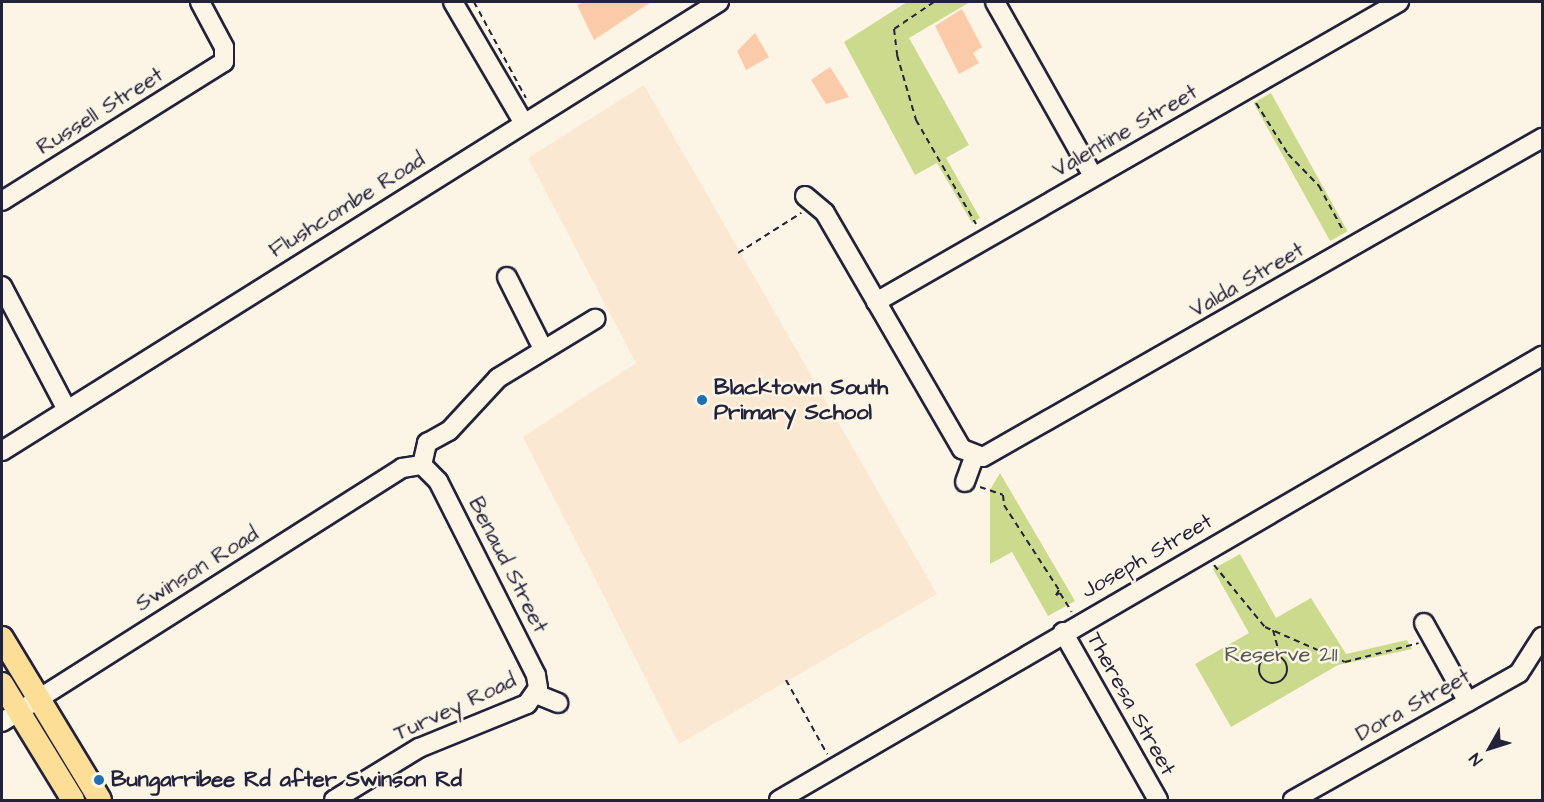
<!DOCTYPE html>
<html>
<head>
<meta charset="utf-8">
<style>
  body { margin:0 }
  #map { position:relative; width:1544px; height:802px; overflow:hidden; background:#fcf5e5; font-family:"Architects Daughter",sans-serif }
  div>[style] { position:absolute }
  .built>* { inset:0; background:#fbe8d3 }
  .green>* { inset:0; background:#ccda8d; transform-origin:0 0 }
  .building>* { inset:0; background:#facaa9 }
  .path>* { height:2px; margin-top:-1px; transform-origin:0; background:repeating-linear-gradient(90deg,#22223b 0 6px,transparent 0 10.5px) }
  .path>.ring { margin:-1px; padding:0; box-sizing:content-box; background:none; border:2px solid #22223b; border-radius:50% }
  .roads { filter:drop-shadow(2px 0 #22223b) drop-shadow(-2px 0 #22223b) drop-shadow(0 2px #22223b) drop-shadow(0 -2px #22223b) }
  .minor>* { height:18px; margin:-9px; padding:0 9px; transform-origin:9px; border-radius:9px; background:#fcf5e5 }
  .major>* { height:22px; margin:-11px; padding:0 11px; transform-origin:11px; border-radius:11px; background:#fdde96 }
  .dots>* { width:16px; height:16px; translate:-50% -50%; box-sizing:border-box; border:3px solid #fcf5e5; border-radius:50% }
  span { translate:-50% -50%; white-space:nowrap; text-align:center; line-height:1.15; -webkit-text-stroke:5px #fcf5e5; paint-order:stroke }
  .street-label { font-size:22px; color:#22223b }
  .poi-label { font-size:22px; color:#22223b; font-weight:700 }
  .left { translate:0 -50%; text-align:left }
  .park-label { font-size:22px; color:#555954 }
  .frame { position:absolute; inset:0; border:3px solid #22223b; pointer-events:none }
  .north { position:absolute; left:1460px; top:718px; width:60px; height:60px; -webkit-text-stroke:4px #fcf5e5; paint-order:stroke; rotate:231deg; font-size:16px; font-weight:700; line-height:24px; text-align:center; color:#22223b }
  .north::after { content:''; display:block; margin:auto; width:21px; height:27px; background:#22223b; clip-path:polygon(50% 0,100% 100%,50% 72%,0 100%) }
</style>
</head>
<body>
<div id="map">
  <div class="built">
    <i style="clip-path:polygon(644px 85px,937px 594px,679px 744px,523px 437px,636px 363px,528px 158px)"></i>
  </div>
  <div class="green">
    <i style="clip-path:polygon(907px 2px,970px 2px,909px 38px,969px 145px,946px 158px,980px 218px,972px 223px,937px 163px,915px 175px,844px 42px)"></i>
    <i style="left:1271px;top:93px;width:158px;height:20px;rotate:61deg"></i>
    <i style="clip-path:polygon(1000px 473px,1075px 601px,1048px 616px,1012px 552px,990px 564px,990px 490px)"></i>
    <i style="clip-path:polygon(1240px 554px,1276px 618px,1311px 598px,1346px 654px,1407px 640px,1412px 649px,1338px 665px,1231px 727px,1195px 664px,1249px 633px,1213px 569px)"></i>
  </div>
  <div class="building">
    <i style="clip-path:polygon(584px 2px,651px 2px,594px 40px,577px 5px)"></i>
    <i style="clip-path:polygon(962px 9px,982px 47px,973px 53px,979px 63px,959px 74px,935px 26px)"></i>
    <i style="clip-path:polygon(755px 33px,769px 57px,746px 70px,737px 51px)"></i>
    <i style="clip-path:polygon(830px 67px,849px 97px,826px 104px,811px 80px)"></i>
  </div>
  <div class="path">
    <i style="left:474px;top:2px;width:109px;rotate:61.6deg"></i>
    <i style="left:934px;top:2px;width:48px;rotate:146deg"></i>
    <i style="left:894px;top:29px;width:26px;rotate:83deg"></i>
    <i style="left:897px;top:55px;width:68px;rotate:73.7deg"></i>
    <i style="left:916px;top:120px;width:120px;rotate:60deg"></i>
    <i style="left:1256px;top:103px;width:60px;rotate:57.9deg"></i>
    <i style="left:1288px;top:154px;width:45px;rotate:45.9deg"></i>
    <i style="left:1319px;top:186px;width:52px;rotate:61.5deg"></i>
    <i style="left:738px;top:253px;width:75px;rotate:-32.4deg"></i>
    <i style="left:980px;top:487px;width:24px;rotate:19deg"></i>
    <i style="left:1003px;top:495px;width:10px;rotate:84deg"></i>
    <i style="left:1004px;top:505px;width:101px;rotate:57.1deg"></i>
    <i style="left:1059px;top:590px;width:6px;rotate:121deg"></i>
    <i style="left:1056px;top:595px;width:4px;rotate:-27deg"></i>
    <i style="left:1060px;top:593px;width:22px;rotate:58deg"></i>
    <i style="left:1214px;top:565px;width:80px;rotate:50.6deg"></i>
    <i style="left:1265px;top:627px;width:87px;rotate:23.6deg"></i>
    <i style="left:1345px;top:662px;width:76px;rotate:-14.4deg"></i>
    <i style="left:1273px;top:630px;width:27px;rotate:75deg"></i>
    <i class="ring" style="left:1259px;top:655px;width:26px;height:26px"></i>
    <i style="left:786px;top:680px;width:85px;rotate:61deg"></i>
  </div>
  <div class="roads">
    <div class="minor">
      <i style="left:453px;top:2px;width:139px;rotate:59.7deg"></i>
      <i style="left:995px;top:2px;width:200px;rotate:60.6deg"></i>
      <i style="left:805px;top:196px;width:26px;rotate:40deg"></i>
      <i style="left:825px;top:213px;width:273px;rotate:59.9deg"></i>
      <i style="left:962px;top:449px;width:22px;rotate:21deg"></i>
      <i style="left:983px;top:457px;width:644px;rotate:-29.71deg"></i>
      <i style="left:2px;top:201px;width:262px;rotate:-32.1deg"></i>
      <i style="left:224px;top:62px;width:15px;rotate:-90deg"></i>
      <i style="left:224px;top:47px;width:51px;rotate:-118.1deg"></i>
      <i style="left:507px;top:277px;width:80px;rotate:63.4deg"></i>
      <i style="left:2px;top:286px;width:140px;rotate:62.3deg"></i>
      <i style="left:876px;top:302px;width:603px;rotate:-29.84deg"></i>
      <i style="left:2px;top:451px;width:846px;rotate:-32.06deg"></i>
      <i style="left:422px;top:465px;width:23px;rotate:-77deg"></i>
      <i style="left:427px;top:443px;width:25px;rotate:-29deg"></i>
      <i style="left:449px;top:431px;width:72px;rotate:-47.2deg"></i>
      <i style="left:498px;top:378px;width:114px;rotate:-31.3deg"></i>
      <i style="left:965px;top:482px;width:27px;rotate:-70deg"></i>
      <i style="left:1424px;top:623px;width:90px;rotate:60.9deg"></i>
      <i style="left:1063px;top:632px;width:193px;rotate:60.5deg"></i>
      <i style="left:536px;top:694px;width:24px;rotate:22deg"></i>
      <i style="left:2px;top:722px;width:474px;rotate:-32.4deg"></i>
      <i style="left:402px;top:468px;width:20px;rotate:-9deg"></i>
      <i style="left:334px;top:800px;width:100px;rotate:-31.5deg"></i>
      <i style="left:419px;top:748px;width:117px;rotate:-22.2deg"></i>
      <i style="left:527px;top:704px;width:19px;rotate:-55deg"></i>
      <i style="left:538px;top:688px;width:13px;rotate:-99deg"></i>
      <i style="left:536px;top:675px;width:217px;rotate:-116.8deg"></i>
      <i style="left:438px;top:481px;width:23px;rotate:-135deg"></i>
      <i style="left:779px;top:800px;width:883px;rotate:-30.2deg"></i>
      <i style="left:1293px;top:800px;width:259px;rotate:-29.3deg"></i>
      <i style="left:1519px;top:673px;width:43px;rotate:-57.4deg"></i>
    </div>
    <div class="major">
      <i style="left:2px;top:638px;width:189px;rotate:58.8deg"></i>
      <i style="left:2px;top:684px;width:136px;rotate:58.5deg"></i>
    </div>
  </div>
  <div class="dots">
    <i style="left:702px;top:400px;background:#1f6fb2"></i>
    <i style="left:99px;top:780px;background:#1f6fb2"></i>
  </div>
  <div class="street-label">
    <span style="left:100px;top:111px;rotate:-32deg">Russell Street</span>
    <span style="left:1125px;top:131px;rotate:-30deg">Valentine Street</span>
    <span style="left:347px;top:205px;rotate:-32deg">Flushcombe Road</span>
    <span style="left:1247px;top:280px;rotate:-30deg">Valda Street</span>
    <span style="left:1147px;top:556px;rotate:-30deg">Joseph Street</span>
    <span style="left:508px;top:565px;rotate:63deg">Benaud Street</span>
    <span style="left:197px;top:569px;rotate:-32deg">Swinson Road</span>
    <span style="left:1131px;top:704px;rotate:61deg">Theresa Street</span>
    <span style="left:1413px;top:705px;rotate:-29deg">Dora Street</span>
    <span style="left:455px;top:707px;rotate:-25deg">Turvey Road</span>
  </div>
  <div class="poi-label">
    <span class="left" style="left:714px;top:400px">Blacktown South<br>Primary School</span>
    <span class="left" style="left:111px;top:780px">Bungarribee Rd after Swinson Rd</span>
  </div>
  <div class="park-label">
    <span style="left:1281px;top:655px">Reserve 211</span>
  </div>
  <div class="frame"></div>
  <div class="north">N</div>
</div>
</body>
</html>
